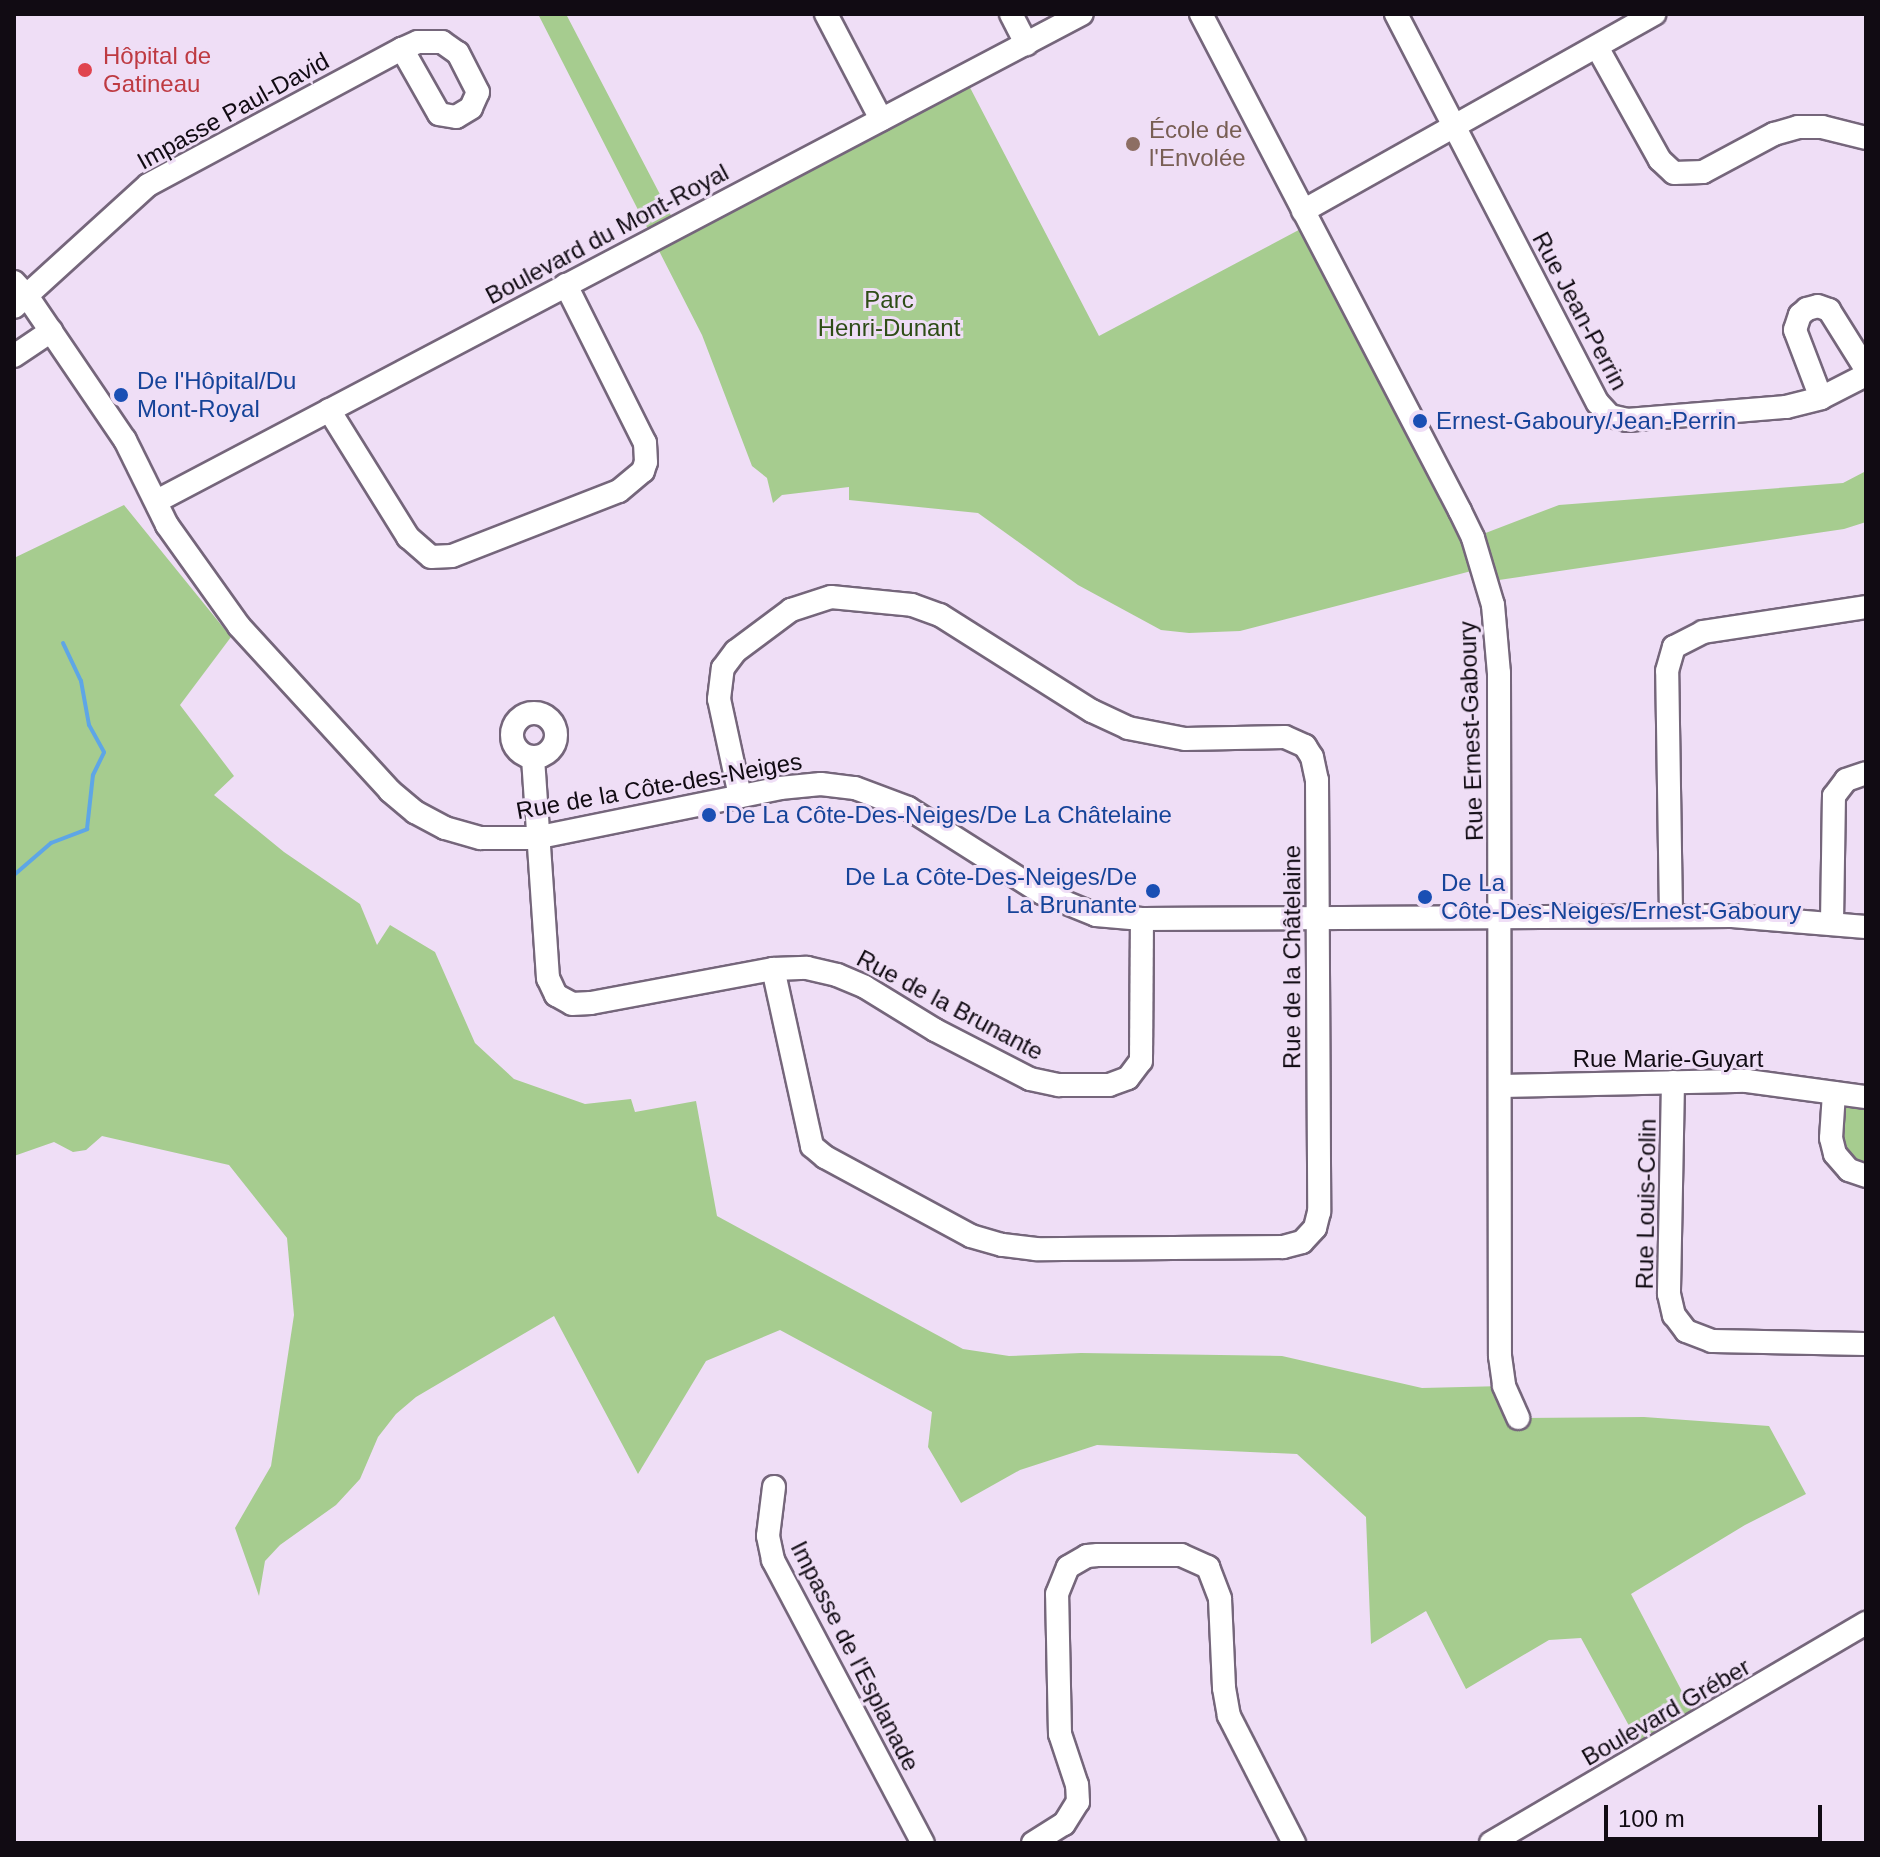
<!DOCTYPE html>
<html>
<head>
<meta charset="utf-8">
<style>
  body { margin:0 }
  #map { position:relative; width:1880px; height:1857px; overflow:hidden; background:#efdef6; font-family:Arial,sans-serif }
  div>[style] { position:absolute }
  .green>* { inset:0; background:#a6cc8f }
  .stream>* { height:4px; margin:-2px; padding:0 2px; transform-origin:2px; border-radius:2px; background:#5ea6e6 }
  .roads { filter:drop-shadow(2px 0 #75667b) drop-shadow(-2px 0 #75667b) drop-shadow(0 2px #75667b) drop-shadow(0 -2px #75667b) }
  .minor>* { height:22px; margin:-11px; padding:0 11px; transform-origin:11px; border-radius:11px; background:#fff }
  .minor>.ring { margin:-11px; padding:0; box-sizing:content-box; background:none; border:22px solid #fff; border-radius:50% }
  .dots>* { width:22px; height:22px; translate:-50% -50%; box-sizing:border-box; border:4px solid #efdef6; border-radius:50% }
  span { translate:-50% -50%; white-space:nowrap; text-align:center; line-height:1.15; -webkit-text-stroke:6px #efdef6; paint-order:stroke }
  .health-label { font-size:24px; color:#be3a42 }
  .left { translate:0 -50%; text-align:left }
  .street-label { font-size:24px; color:#110b13 }
  .education-label { font-size:24px; color:#785e54 }
  .park-label { font-size:24px; color:#2e4d16 }
  .transit-label { font-size:24px; color:#164399 }
  .right { translate:-100% -50%; text-align:right }
  .frame { position:absolute; inset:0; border:16px solid #110b13; pointer-events:none }
  .scale { position:absolute; left:1604px; top:1805px; width:218px; height:36px; box-sizing:border-box; border:4px solid #110b13; border-top:0; padding-left:10px; font-size:24px; line-height:28px; white-space:nowrap; color:#110b13; -webkit-text-stroke:6px #efdef6; paint-order:stroke }
</style>
</head>
<body>
<div id="map">
  <div class="green">
    <i style="clip-path:polygon(538px 14px,566px 14px,677px 227px,964px 76px,1099px 336px,1310px 224px,1483px 568px,1240px 631px,1189px 633px,1161px 630px,1078px 585px,978px 513px,849px 500px,849px 487px,782px 495px,773px 503px,767px 478px,752px 466px,702px 335px)"></i>
    <i style="clip-path:polygon(1866px 471px,1866px 522px,1844px 529px,1499px 580px,1483px 534px,1559px 505px,1843px 483px)"></i>
    <i style="clip-path:polygon(124px 505px,231px 637px,180px 705px,234px 776px,214px 795px,284px 852px,360px 904px,377px 945px,390px 925px,435px 952px,475px 1043px,514px 1079px,585px 1104px,631px 1099px,635px 1112px,696px 1101px,717px 1216px,963px 1349px,1009px 1356px,1081px 1353px,1282px 1356px,1422px 1388px,1504px 1386px,1518px 1418px,1644px 1417px,1769px 1426px,1806px 1494px,1745px 1525px,1631px 1594px,1699px 1724px,1645px 1755px,1581px 1638px,1549px 1640px,1466px 1689px,1426px 1611px,1371px 1644px,1366px 1517px,1297px 1454px,1097px 1445px,1020px 1470px,961px 1503px,928px 1447px,932px 1412px,780px 1330px,706px 1361px,638px 1474px,554px 1316px,416px 1397px,396px 1414px,378px 1437px,360px 1479px,336px 1505px,280px 1545px,265px 1561px,259px 1596px,235px 1528px,271px 1466px,294px 1315px,287px 1238px,229px 1165px,102px 1136px,86px 1150px,73px 1152px,54px 1142px,14px 1156px,14px 558px)"></i>
    <i style="clip-path:polygon(1834px 1093px,1866px 1097px,1866px 1176px,1842px 1165px)"></i>
  </div>
  <div class="stream">
    <i style="left:14px;top:875px;width:49px;rotate:-40.9deg"></i>
    <i style="left:51px;top:843px;width:39px;rotate:-21deg"></i>
    <i style="left:87px;top:829px;width:54px;rotate:-83.7deg"></i>
    <i style="left:93px;top:775px;width:25px;rotate:-64deg"></i>
    <i style="left:104px;top:752px;width:31px;rotate:-119deg"></i>
    <i style="left:89px;top:725px;width:45px;rotate:-100.3deg"></i>
    <i style="left:81px;top:681px;width:42px;rotate:-115.3deg"></i>
  </div>
  <div class="roads">
    <div class="minor">
      <i style="left:826px;top:14px;width:119px;rotate:62.4deg"></i>
      <i style="left:1011px;top:14px;width:34px;rotate:63deg"></i>
      <i style="left:1201px;top:14px;width:560px;rotate:62.47deg"></i>
      <i style="left:1460px;top:511px;width:30px;rotate:64deg"></i>
      <i style="left:1473px;top:538px;width:70px;rotate:73.4deg"></i>
      <i style="left:1493px;top:605px;width:68px;rotate:85deg"></i>
      <i style="left:1499px;top:673px;width:683px;rotate:89.92deg"></i>
      <i style="left:1500px;top:1356px;width:30px;rotate:82deg"></i>
      <i style="left:1504px;top:1386px;width:35px;rotate:66deg"></i>
      <i style="left:1396px;top:14px;width:438px;rotate:62.6deg"></i>
      <i style="left:1598px;top:403px;width:18px;rotate:47deg"></i>
      <i style="left:1610px;top:416px;width:17px;rotate:13deg"></i>
      <i style="left:1627px;top:420px;width:160px;rotate:-4.7deg"></i>
      <i style="left:1786px;top:407px;width:36px;rotate:-14deg"></i>
      <i style="left:1821px;top:398px;width:51px;rotate:-27.1deg"></i>
      <i style="left:1597px;top:47px;width:129px;rotate:60.9deg"></i>
      <i style="left:1660px;top:160px;width:19px;rotate:43deg"></i>
      <i style="left:1674px;top:173px;width:29px;rotate:-2deg"></i>
      <i style="left:1703px;top:172px;width:81px;rotate:-28.2deg"></i>
      <i style="left:1774px;top:134px;width:25px;rotate:-16deg"></i>
      <i style="left:1798px;top:127px;width:24px"></i>
      <i style="left:1822px;top:127px;width:45px;rotate:14deg"></i>
      <i style="left:1303px;top:211px;width:403px;rotate:-29.3deg"></i>
      <i style="left:14px;top:282px;width:19px;rotate:47deg"></i>
      <i style="left:27px;top:296px;width:174px;rotate:55.8deg"></i>
      <i style="left:125px;top:440px;width:95px;rotate:63.7deg"></i>
      <i style="left:167px;top:525px;width:124px;rotate:54.5deg"></i>
      <i style="left:239px;top:626px;width:224px;rotate:47.5deg"></i>
      <i style="left:390px;top:791px;width:33px;rotate:40deg"></i>
      <i style="left:415px;top:812px;width:34px;rotate:28deg"></i>
      <i style="left:445px;top:828px;width:37px;rotate:16deg"></i>
      <i style="left:481px;top:838px;width:54px"></i>
      <i style="left:535px;top:838px;width:250px;rotate:-11.5deg"></i>
      <i style="left:780px;top:788px;width:41px;rotate:-5.6deg"></i>
      <i style="left:821px;top:784px;width:34px;rotate:7deg"></i>
      <i style="left:855px;top:788px;width:57px;rotate:20.7deg"></i>
      <i style="left:908px;top:808px;width:159px;rotate:32.4deg"></i>
      <i style="left:1042px;top:893px;width:58px;rotate:22.2deg"></i>
      <i style="left:1096px;top:915px;width:46px;rotate:5deg"></i>
      <i style="left:1142px;top:919px;width:590px;rotate:-0.29deg"></i>
      <i style="left:1732px;top:916px;width:134px;rotate:4.7deg"></i>
      <i style="left:14px;top:307px;width:181px;rotate:-42.3deg"></i>
      <i style="left:148px;top:185px;width:288px;rotate:-28.2deg"></i>
      <i style="left:402px;top:49px;width:17px;rotate:-24deg"></i>
      <i style="left:418px;top:42px;width:24px"></i>
      <i style="left:442px;top:42px;width:19px;rotate:35deg"></i>
      <i style="left:458px;top:53px;width:44px;rotate:62.9deg"></i>
      <i style="left:478px;top:92px;width:17px;rotate:114deg"></i>
      <i style="left:471px;top:108px;width:17px;rotate:149deg"></i>
      <i style="left:456px;top:117px;width:17px;rotate:-170deg"></i>
      <i style="left:439px;top:114px;width:75px;rotate:-119.6deg"></i>
      <i style="left:14px;top:356px;width:45px;rotate:-34deg"></i>
      <i style="left:1821px;top:398px;width:73px;rotate:-110.9deg"></i>
      <i style="left:1795px;top:330px;width:16px;rotate:-72deg"></i>
      <i style="left:1800px;top:315px;width:9px;rotate:-41deg"></i>
      <i style="left:1807px;top:309px;width:11px;rotate:-15deg"></i>
      <i style="left:1818px;top:306px;width:12px;rotate:20deg"></i>
      <i style="left:1829px;top:310px;width:70px;rotate:57.9deg"></i>
      <i style="left:329px;top:410px;width:150px;rotate:58.1deg"></i>
      <i style="left:408px;top:537px;width:30px;rotate:41deg"></i>
      <i style="left:431px;top:557px;width:21px;rotate:-3deg"></i>
      <i style="left:452px;top:556px;width:179px;rotate:-21.3deg"></i>
      <i style="left:619px;top:491px;width:31px;rotate:-40deg"></i>
      <i style="left:643px;top:471px;width:9px;rotate:-72deg"></i>
      <i style="left:646px;top:462px;width:19px;rotate:-93deg"></i>
      <i style="left:645px;top:443px;width:177px;rotate:-116.6deg"></i>
      <i style="left:157px;top:501px;width:1045px;rotate:-27.77deg"></i>
      <i class="ring" style="left:512px;top:713px;width:22px;height:22px"></i>
      <i style="left:533px;top:758px;width:221px;rotate:86.1deg"></i>
      <i style="left:548px;top:978px;width:19px;rotate:65deg"></i>
      <i style="left:556px;top:995px;width:18px;rotate:29deg"></i>
      <i style="left:572px;top:1004px;width:19px;rotate:-3deg"></i>
      <i style="left:591px;top:1003px;width:185px;rotate:-10.6deg"></i>
      <i style="left:773px;top:969px;width:34px;rotate:-2deg"></i>
      <i style="left:807px;top:968px;width:31px;rotate:13deg"></i>
      <i style="left:837px;top:975px;width:30px;rotate:23deg"></i>
      <i style="left:865px;top:987px;width:82px;rotate:31.6deg"></i>
      <i style="left:935px;top:1030px;width:107px;rotate:27.3deg"></i>
      <i style="left:1030px;top:1079px;width:30px;rotate:12deg"></i>
      <i style="left:1059px;top:1085px;width:50px"></i>
      <i style="left:1109px;top:1085px;width:20px;rotate:-20deg"></i>
      <i style="left:1128px;top:1078px;width:21px;rotate:-53deg"></i>
      <i style="left:1141px;top:1061px;width:142px;rotate:-89.6deg"></i>
      <i style="left:740px;top:796px;width:99px;rotate:-102.2deg"></i>
      <i style="left:719px;top:699px;width:31px;rotate:-83deg"></i>
      <i style="left:723px;top:668px;width:21px;rotate:-53deg"></i>
      <i style="left:736px;top:651px;width:69px;rotate:-36.7deg"></i>
      <i style="left:791px;top:610px;width:42px;rotate:-18deg"></i>
      <i style="left:831px;top:597px;width:81px;rotate:5.6deg"></i>
      <i style="left:912px;top:605px;width:30px;rotate:20deg"></i>
      <i style="left:940px;top:615px;width:180px;rotate:32.3deg"></i>
      <i style="left:1092px;top:711px;width:40px;rotate:25deg"></i>
      <i style="left:1128px;top:728px;width:58px;rotate:10.9deg"></i>
      <i style="left:1185px;top:739px;width:100px;rotate:-1.1deg"></i>
      <i style="left:1285px;top:737px;width:22px;rotate:24deg"></i>
      <i style="left:1305px;top:746px;width:13px;rotate:58deg"></i>
      <i style="left:1312px;top:757px;width:24px;rotate:78deg"></i>
      <i style="left:1317px;top:780px;width:432px;rotate:89.7deg"></i>
      <i style="left:1319px;top:1212px;width:16px;rotate:104deg"></i>
      <i style="left:1315px;top:1228px;width:19px;rotate:133deg"></i>
      <i style="left:1302px;top:1242px;width:20px;rotate:165deg"></i>
      <i style="left:1283px;top:1247px;width:247px;rotate:179.5deg"></i>
      <i style="left:1036px;top:1249px;width:34px;rotate:-173deg"></i>
      <i style="left:1002px;top:1245px;width:32px;rotate:-164deg"></i>
      <i style="left:971px;top:1236px;width:166px;rotate:-151.6deg"></i>
      <i style="left:825px;top:1157px;width:17px;rotate:-140deg"></i>
      <i style="left:812px;top:1146px;width:181px;rotate:-102.4deg"></i>
      <i style="left:1671px;top:915px;width:244px;rotate:-90.9deg"></i>
      <i style="left:1667px;top:671px;width:25px;rotate:-74deg"></i>
      <i style="left:1674px;top:647px;width:33px;rotate:-27deg"></i>
      <i style="left:1703px;top:632px;width:165px;rotate:-8.7deg"></i>
      <i style="left:1832px;top:922px;width:126px;rotate:-89.1deg"></i>
      <i style="left:1834px;top:796px;width:20px;rotate:-53deg"></i>
      <i style="left:1846px;top:780px;width:21px;rotate:-19deg"></i>
      <i style="left:1673px;top:1082px;width:212px;rotate:91.1deg"></i>
      <i style="left:1669px;top:1294px;width:22px;rotate:77deg"></i>
      <i style="left:1674px;top:1315px;width:20px;rotate:53deg"></i>
      <i style="left:1686px;top:1331px;width:28px;rotate:21deg"></i>
      <i style="left:1712px;top:1341px;width:154px;rotate:1.1deg"></i>
      <i style="left:1502px;top:1086px;width:245px;rotate:-1.2deg"></i>
      <i style="left:1747px;top:1081px;width:120px;rotate:7.7deg"></i>
      <i style="left:1834px;top:1093px;width:45px;rotate:93.8deg"></i>
      <i style="left:1831px;top:1138px;width:16px;rotate:76deg"></i>
      <i style="left:1835px;top:1154px;width:21px;rotate:49deg"></i>
      <i style="left:1849px;top:1170px;width:18px;rotate:19deg"></i>
      <i style="left:774px;top:1487px;width:49px;rotate:97deg"></i>
      <i style="left:768px;top:1536px;width:25px;rotate:78deg"></i>
      <i style="left:773px;top:1560px;width:320px;rotate:62.1deg"></i>
      <i style="left:1033px;top:1843px;width:36px;rotate:-32deg"></i>
      <i style="left:1064px;top:1824px;width:26px;rotate:-58deg"></i>
      <i style="left:1078px;top:1802px;width:17px;rotate:-93deg"></i>
      <i style="left:1077px;top:1785px;width:54px;rotate:-108.4deg"></i>
      <i style="left:1060px;top:1734px;width:140px;rotate:-91.2deg"></i>
      <i style="left:1057px;top:1594px;width:29px;rotate:-68deg"></i>
      <i style="left:1068px;top:1567px;width:22px;rotate:-30deg"></i>
      <i style="left:1087px;top:1556px;width:11px;rotate:-5deg"></i>
      <i style="left:1098px;top:1555px;width:83px"></i>
      <i style="left:1181px;top:1555px;width:30px;rotate:24deg"></i>
      <i style="left:1208px;top:1567px;width:34px;rotate:69deg"></i>
      <i style="left:1220px;top:1599px;width:89px;rotate:87.4deg"></i>
      <i style="left:1224px;top:1688px;width:28px;rotate:80deg"></i>
      <i style="left:1229px;top:1716px;width:143px;rotate:62.9deg"></i>
      <i style="left:1491px;top:1843px;width:435px;rotate:-30.4deg"></i>
    </div>
  </div>
  <div class="dots">
    <i style="left:85px;top:70px;background:#e0444e"></i>
    <i style="left:1133px;top:144px;background:#8d6e63"></i>
    <i style="left:121px;top:395px;background:#1a4fb4"></i>
    <i style="left:1420px;top:421px;background:#1a4fb4"></i>
    <i style="left:709px;top:815px;background:#1a4fb4"></i>
    <i style="left:1153px;top:891px;background:#1a4fb4"></i>
    <i style="left:1425px;top:897px;background:#1a4fb4"></i>
  </div>
  <div class="health-label">
    <span class="left" style="left:103px;top:70px">Hôpital de<br>Gatineau</span>
  </div>
  <div class="street-label">
    <span style="left:233px;top:111px;rotate:-29deg">Impasse Paul-David</span>
    <span style="left:607px;top:234px;rotate:-28deg">Boulevard du Mont-Royal</span>
    <span style="left:1580px;top:311px;rotate:62deg">Rue Jean-Perrin</span>
    <span style="left:1471px;top:731px;rotate:-92deg">Rue Ernest-Gaboury</span>
    <span style="left:659px;top:786px;rotate:-10deg">Rue de la Côte-des-Neiges</span>
    <span style="left:1292px;top:957px;rotate:-90deg">Rue de la Châtelaine</span>
    <span style="left:950px;top:1005px;rotate:28deg">Rue de la Brunante</span>
    <span style="left:1668px;top:1059px">Rue Marie-Guyart</span>
    <span style="left:1646px;top:1204px;rotate:-89deg">Rue Louis-Colin</span>
    <span style="left:855px;top:1656px;rotate:63deg">Impasse de l'Esplanade</span>
    <span style="left:1666px;top:1712px;rotate:-30deg">Boulevard Gréber</span>
  </div>
  <div class="education-label">
    <span class="left" style="left:1149px;top:144px">École de<br>l'Envolée</span>
  </div>
  <div class="park-label">
    <span style="left:889px;top:314px">Parc<br>Henri-Dunant</span>
  </div>
  <div class="transit-label">
    <span class="left" style="left:137px;top:395px">De l'Hôpital/Du<br>Mont-Royal</span>
    <span class="left" style="left:1436px;top:421px">Ernest-Gaboury/Jean-Perrin</span>
    <span class="left" style="left:725px;top:815px">De La Côte-Des-Neiges/De La Châtelaine</span>
    <span class="right" style="left:1137px;top:891px">De La Côte-Des-Neiges/De<br>La Brunante</span>
    <span class="left" style="left:1441px;top:897px">De La<br>Côte-Des-Neiges/Ernest-Gaboury</span>
  </div>
  <div class="frame"></div>
  <div class="scale">100 m</div>
</div>
</body>
</html>
